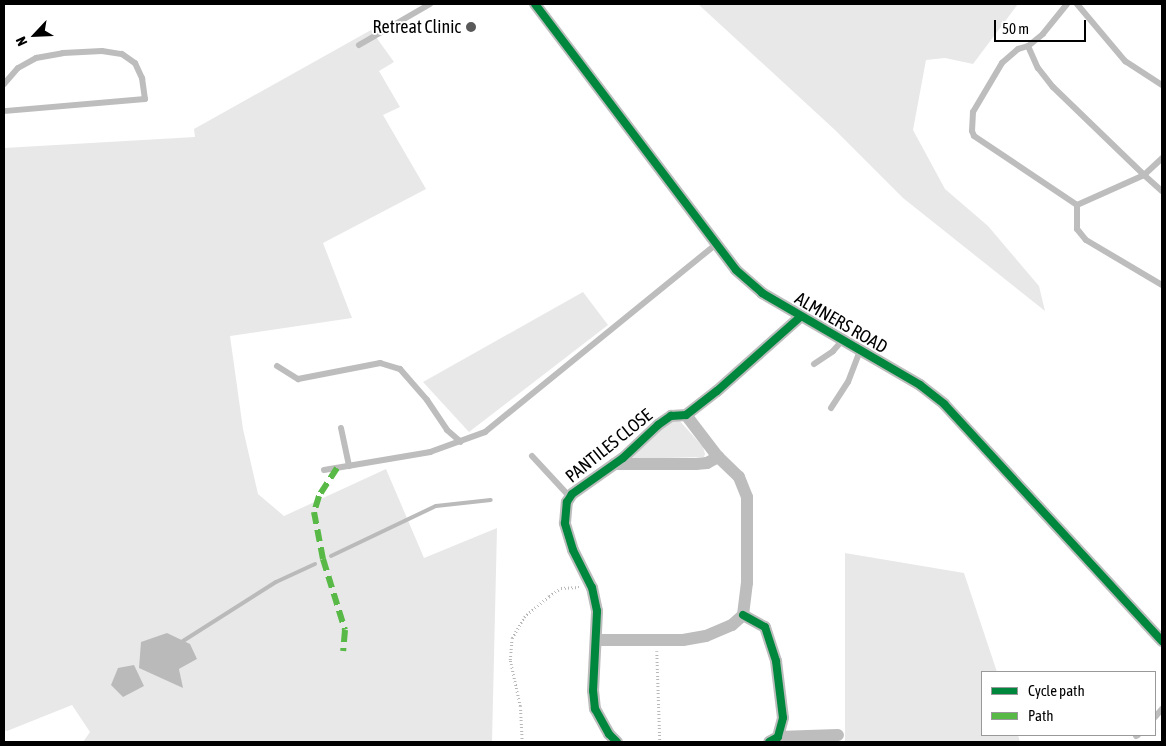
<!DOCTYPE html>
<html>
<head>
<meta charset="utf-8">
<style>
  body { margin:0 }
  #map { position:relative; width:1166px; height:746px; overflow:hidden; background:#fff; font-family:"Asap Condensed",sans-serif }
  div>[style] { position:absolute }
  .green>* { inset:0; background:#e8e8e8 }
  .water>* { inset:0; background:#bababa }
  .stream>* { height:4px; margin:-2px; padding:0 2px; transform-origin:2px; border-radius:2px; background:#bababa }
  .path>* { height:2.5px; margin-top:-1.25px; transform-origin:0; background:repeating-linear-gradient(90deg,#b8b8b8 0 1px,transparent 0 3.5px) }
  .lane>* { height:6px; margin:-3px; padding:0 3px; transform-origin:3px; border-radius:3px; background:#bdbdbd }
  .street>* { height:12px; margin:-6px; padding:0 6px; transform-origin:6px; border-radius:6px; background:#bdbdbd }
  .quiet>* { height:6px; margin-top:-3px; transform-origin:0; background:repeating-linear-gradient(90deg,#58b947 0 12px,transparent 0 18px) }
  .cycleway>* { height:8px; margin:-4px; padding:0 4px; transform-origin:4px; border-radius:4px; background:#00873e }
  .dots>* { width:14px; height:14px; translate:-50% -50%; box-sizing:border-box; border:2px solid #fff; border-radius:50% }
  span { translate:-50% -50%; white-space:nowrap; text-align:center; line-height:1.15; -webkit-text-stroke:4px #fff; paint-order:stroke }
  .poi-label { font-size:18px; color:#000 }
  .right { translate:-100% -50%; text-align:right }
  .street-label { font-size:18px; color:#000 }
  .frame { position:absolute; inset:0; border:5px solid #000; pointer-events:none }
  .legend { position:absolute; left:981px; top:671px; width:175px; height:65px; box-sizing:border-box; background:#fff; border:1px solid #999; margin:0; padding:6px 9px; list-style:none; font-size:15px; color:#000 }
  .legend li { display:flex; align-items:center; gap:10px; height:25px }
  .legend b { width:25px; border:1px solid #999 }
  .north { position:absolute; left:10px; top:10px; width:50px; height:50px; -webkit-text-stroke:4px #fff; paint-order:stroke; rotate:245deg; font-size:14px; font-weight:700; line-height:20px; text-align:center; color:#000 }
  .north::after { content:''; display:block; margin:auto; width:18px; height:22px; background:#000; clip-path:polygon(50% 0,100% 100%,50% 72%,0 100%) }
  .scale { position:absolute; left:994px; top:20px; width:92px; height:22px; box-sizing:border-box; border:2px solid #000; border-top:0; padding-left:6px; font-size:15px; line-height:18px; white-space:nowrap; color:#000; -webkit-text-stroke:4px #fff; paint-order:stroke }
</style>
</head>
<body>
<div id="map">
  <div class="green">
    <i style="clip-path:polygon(698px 4px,1018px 4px,973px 64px,945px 58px,926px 60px,913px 130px,945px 189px,988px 226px,1039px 286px,1045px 311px,903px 198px,835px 130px)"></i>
    <i style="clip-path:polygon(evenodd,371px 30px,394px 62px,379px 71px,400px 107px,383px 115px,426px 189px,323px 243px,352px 318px,230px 336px,243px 429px,258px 494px,284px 516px,386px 469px,424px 558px,497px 528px,492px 742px,83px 742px,90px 732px,72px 705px,7px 731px,4px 730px,4px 148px,195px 137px,194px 129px,371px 30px,167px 633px,197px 659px,179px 669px,182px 688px,167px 633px)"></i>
    <i style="clip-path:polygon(583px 292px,608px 325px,469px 432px,423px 382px)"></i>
    <i style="clip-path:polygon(679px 420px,703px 447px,705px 454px,704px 457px,628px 459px,667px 424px)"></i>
    <i style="clip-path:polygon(845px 553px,964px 573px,997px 672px,982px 672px,982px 735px,1018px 735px,1020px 742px,845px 742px)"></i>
  </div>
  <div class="water">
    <i style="clip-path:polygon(167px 633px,190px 644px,197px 659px,179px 669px,183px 688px,139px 668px,141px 642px)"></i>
    <i style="clip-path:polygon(134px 665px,144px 686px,123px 697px,111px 685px,118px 668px)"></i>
  </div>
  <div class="stream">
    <i style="left:331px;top:556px;width:116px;rotate:-25.5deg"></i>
    <i style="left:436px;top:506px;width:55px;rotate:-6.2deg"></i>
    <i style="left:183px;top:641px;width:110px;rotate:-32.4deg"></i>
    <i style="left:276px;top:582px;width:43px;rotate:-24.8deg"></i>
  </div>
  <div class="path">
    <i style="left:657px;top:651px;width:91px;rotate:88.1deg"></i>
    <i style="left:522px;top:742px;width:36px;rotate:-93deg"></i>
    <i style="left:520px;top:706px;width:47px;rotate:-102.3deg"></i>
    <i style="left:510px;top:660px;width:22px;rotate:-85deg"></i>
    <i style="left:512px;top:638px;width:24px;rotate:-60deg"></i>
    <i style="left:524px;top:617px;width:33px;rotate:-40deg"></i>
    <i style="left:549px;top:596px;width:14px;rotate:-34deg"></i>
    <i style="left:561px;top:588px;width:18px;rotate:-3deg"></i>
  </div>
  <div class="lane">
    <i style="left:1067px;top:4px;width:38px;rotate:129deg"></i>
    <i style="left:1043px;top:34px;width:19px;rotate:141deg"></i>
    <i style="left:1028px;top:46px;width:10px;rotate:163deg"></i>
    <i style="left:1018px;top:49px;width:21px;rotate:139deg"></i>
    <i style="left:1002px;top:63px;width:57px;rotate:120.6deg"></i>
    <i style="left:973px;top:112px;width:19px;rotate:93deg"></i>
    <i style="left:972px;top:131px;width:5px;rotate:68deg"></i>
    <i style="left:974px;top:136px;width:124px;rotate:33.8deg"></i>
    <i style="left:1077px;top:205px;width:24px;rotate:90deg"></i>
    <i style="left:1077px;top:229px;width:14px;rotate:51deg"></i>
    <i style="left:1086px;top:240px;width:88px;rotate:30.6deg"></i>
    <i style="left:1077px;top:4px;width:75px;rotate:49.9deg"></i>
    <i style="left:1125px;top:61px;width:44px;rotate:33deg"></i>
    <i style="left:359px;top:45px;width:82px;rotate:-30deg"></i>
    <i style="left:1028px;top:46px;width:24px;rotate:66deg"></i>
    <i style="left:1038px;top:68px;width:24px;rotate:52deg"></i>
    <i style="left:1053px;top:87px;width:127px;rotate:44deg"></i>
    <i style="left:1144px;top:175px;width:25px;rotate:-43deg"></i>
    <i style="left:4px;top:84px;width:21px;rotate:-49deg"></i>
    <i style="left:18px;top:68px;width:21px;rotate:-29deg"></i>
    <i style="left:36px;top:58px;width:27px;rotate:-10deg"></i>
    <i style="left:63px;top:53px;width:39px;rotate:-3deg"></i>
    <i style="left:102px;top:51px;width:20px;rotate:9deg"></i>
    <i style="left:122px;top:54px;width:16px;rotate:35deg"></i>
    <i style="left:135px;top:63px;width:17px;rotate:65deg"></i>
    <i style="left:142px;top:78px;width:21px;rotate:82deg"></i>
    <i style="left:145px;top:99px;width:142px;rotate:175.1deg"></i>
    <i style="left:1077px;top:205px;width:73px;rotate:-24.1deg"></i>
    <i style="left:1144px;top:175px;width:24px;rotate:42deg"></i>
    <i style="left:814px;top:364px;width:23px;rotate:-34deg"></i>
    <i style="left:833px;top:351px;width:13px;rotate:-48deg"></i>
    <i style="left:277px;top:366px;width:25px;rotate:32deg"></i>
    <i style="left:298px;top:379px;width:84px;rotate:-11deg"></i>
    <i style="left:380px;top:363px;width:21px;rotate:17deg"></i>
    <i style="left:400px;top:369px;width:41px;rotate:48.9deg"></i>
    <i style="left:427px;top:400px;width:36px;rotate:56deg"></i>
    <i style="left:447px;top:430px;width:18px;rotate:41deg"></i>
    <i style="left:831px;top:408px;width:31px;rotate:-57deg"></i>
    <i style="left:848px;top:382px;width:33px;rotate:-69deg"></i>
    <i style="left:341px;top:428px;width:39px;rotate:78deg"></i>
    <i style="left:532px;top:456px;width:56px;rotate:47.2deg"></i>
    <i style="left:324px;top:470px;width:108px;rotate:-9.6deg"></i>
    <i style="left:430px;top:452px;width:59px;rotate:-20deg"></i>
    <i style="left:485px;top:432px;width:298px;rotate:-39.1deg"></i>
    <i style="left:1155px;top:717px;width:11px;rotate:-49deg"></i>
    <i style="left:1136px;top:736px;width:2px;rotate:-27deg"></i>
  </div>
  <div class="street">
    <i style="left:535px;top:4px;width:333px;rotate:52.9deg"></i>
    <i style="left:736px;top:270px;width:35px;rotate:41deg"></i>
    <i style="left:762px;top:293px;width:183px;rotate:30.2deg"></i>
    <i style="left:920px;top:385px;width:31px;rotate:38deg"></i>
    <i style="left:944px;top:404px;width:322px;rotate:47.4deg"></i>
    <i style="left:614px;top:464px;width:82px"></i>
    <i style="left:696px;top:464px;width:11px;rotate:-5deg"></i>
    <i style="left:707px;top:463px;width:13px;rotate:-29deg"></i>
    <i style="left:743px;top:615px;width:25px;rotate:29deg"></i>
    <i style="left:765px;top:627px;width:36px;rotate:72deg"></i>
    <i style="left:776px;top:661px;width:57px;rotate:83deg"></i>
    <i style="left:783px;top:718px;width:20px;rotate:105deg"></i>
    <i style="left:778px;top:737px;width:10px;rotate:151deg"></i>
    <i style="left:597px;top:640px;width:86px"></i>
    <i style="left:683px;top:640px;width:23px;rotate:-10deg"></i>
    <i style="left:706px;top:636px;width:28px;rotate:-23deg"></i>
    <i style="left:732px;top:625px;width:15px;rotate:-42deg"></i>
    <i style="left:743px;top:615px;width:32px;rotate:-83deg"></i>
    <i style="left:747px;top:583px;width:86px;rotate:-90deg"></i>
    <i style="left:747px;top:497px;width:22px;rotate:-112deg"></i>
    <i style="left:739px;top:477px;width:29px;rotate:-136deg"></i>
    <i style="left:718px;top:457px;width:53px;rotate:-127.3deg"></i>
    <i style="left:778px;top:737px;width:60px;rotate:-1.9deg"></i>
    <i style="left:617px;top:742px;width:11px;rotate:-135deg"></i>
    <i style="left:609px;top:734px;width:29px;rotate:-119deg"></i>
    <i style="left:595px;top:709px;width:18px;rotate:-96deg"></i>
    <i style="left:593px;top:691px;width:80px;rotate:-87.1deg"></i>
    <i style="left:597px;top:611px;width:24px;rotate:-102deg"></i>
    <i style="left:592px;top:588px;width:42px;rotate:-116.6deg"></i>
    <i style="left:573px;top:550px;width:28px;rotate:-107deg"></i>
    <i style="left:565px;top:523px;width:21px;rotate:-85deg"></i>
    <i style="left:567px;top:502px;width:9px;rotate:-58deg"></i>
    <i style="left:572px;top:494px;width:62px;rotate:-35.2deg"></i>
    <i style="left:623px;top:458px;width:48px;rotate:-43.3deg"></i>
    <i style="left:658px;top:425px;width:16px;rotate:-35deg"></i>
    <i style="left:671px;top:416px;width:15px;rotate:-4deg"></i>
    <i style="left:686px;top:415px;width:39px;rotate:-38deg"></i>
    <i style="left:717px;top:391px;width:111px;rotate:-41.7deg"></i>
  </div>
  <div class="quiet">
    <i style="left:337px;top:468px;width:33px;rotate:123deg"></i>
    <i style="left:319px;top:496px;width:17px;rotate:107deg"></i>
    <i style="left:314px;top:512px;width:48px;rotate:79.2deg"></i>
    <i style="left:323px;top:559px;width:74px;rotate:72.8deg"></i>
    <i style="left:345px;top:630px;width:21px;rotate:95deg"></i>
  </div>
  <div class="cycleway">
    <i style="left:535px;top:4px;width:333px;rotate:52.9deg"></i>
    <i style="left:736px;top:270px;width:35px;rotate:41deg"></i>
    <i style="left:762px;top:293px;width:183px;rotate:30.2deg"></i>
    <i style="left:920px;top:385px;width:31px;rotate:38deg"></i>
    <i style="left:944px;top:404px;width:322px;rotate:47.4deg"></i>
    <i style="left:743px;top:615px;width:25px;rotate:29deg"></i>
    <i style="left:765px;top:627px;width:36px;rotate:72deg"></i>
    <i style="left:776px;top:661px;width:57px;rotate:83deg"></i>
    <i style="left:783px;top:718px;width:20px;rotate:105deg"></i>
    <i style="left:778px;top:737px;width:10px;rotate:151deg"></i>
    <i style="left:617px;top:742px;width:11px;rotate:-135deg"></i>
    <i style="left:609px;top:734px;width:29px;rotate:-119deg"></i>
    <i style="left:595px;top:709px;width:18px;rotate:-96deg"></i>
    <i style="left:593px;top:691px;width:80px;rotate:-87.1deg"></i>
    <i style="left:597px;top:611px;width:24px;rotate:-102deg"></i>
    <i style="left:592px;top:588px;width:42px;rotate:-116.6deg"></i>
    <i style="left:573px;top:550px;width:28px;rotate:-107deg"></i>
    <i style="left:565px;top:523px;width:21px;rotate:-85deg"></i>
    <i style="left:567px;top:502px;width:9px;rotate:-58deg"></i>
    <i style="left:572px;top:494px;width:62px;rotate:-35.2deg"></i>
    <i style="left:623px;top:458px;width:48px;rotate:-43.3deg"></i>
    <i style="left:658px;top:425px;width:16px;rotate:-35deg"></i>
    <i style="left:671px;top:416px;width:15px;rotate:-4deg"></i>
    <i style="left:686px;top:415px;width:39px;rotate:-38deg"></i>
    <i style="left:717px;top:391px;width:111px;rotate:-41.7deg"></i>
  </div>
  <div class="dots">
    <i style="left:471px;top:27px;background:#595959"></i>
  </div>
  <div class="poi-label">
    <span class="right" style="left:461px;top:27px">Retreat Clinic</span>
  </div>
  <div class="street-label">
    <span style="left:841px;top:323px;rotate:30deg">ALMNERS ROAD</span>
    <span style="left:609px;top:446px;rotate:-39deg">PANTILES CLOSE</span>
  </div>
  <div class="frame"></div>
  <ul class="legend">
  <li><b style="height:6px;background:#00873e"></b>Cycle path</li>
  <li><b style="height:6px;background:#58b947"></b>Path</li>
  </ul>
  <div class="north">N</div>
  <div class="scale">50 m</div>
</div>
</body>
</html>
